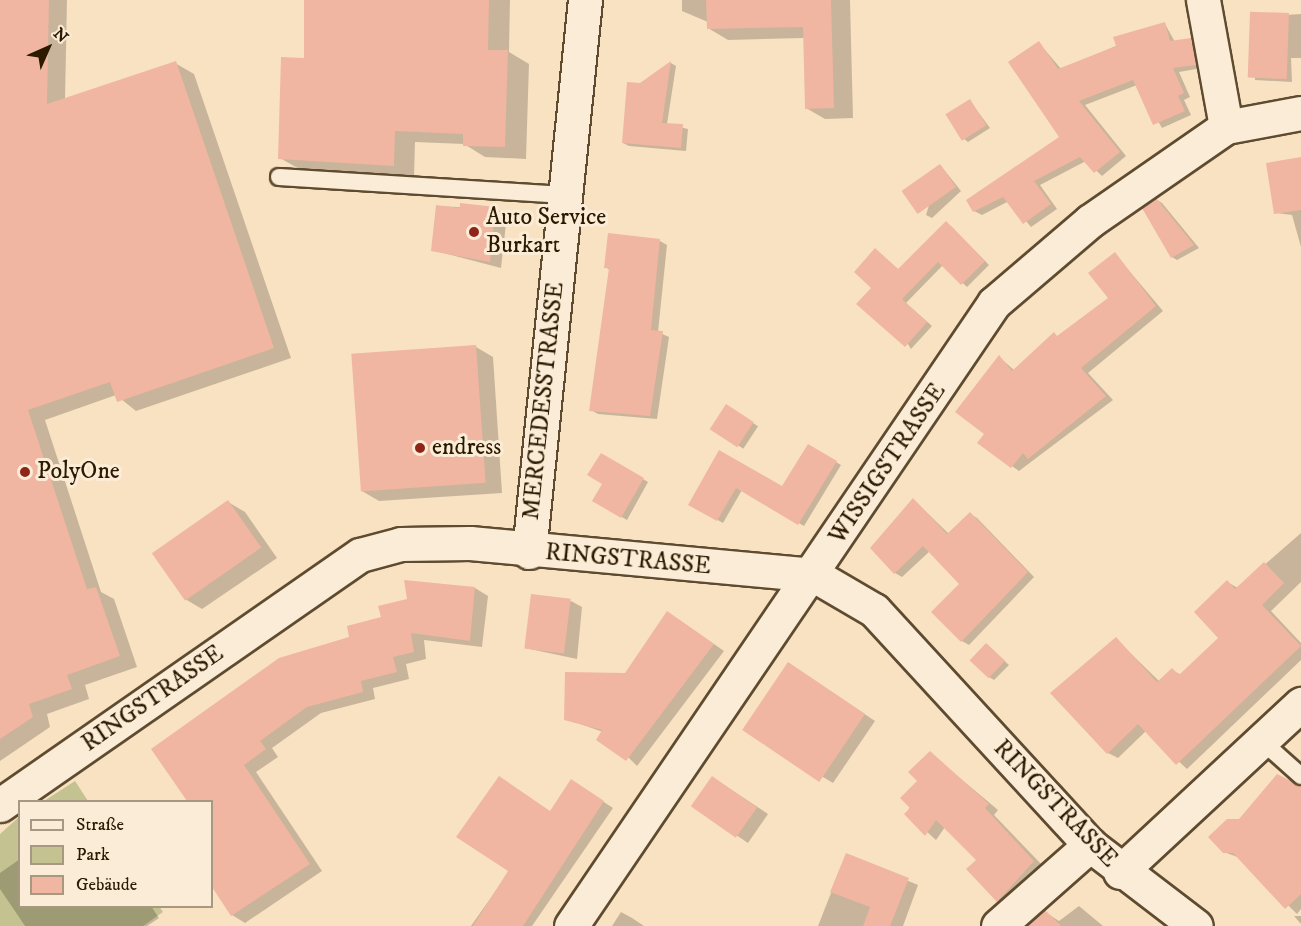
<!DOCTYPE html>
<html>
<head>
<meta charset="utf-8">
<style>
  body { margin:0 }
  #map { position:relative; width:1301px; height:926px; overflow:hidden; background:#f9e2c1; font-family:"IM FELL DW Pica",serif }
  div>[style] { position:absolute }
  .green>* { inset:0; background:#c3c290 }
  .shadow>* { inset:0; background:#0003; transform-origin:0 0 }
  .building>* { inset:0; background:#f0b6a1; transform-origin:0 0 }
  .roads { filter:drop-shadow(2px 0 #5e4b30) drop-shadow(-2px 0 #5e4b30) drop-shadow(0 2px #5e4b30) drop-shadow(0 -2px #5e4b30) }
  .service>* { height:16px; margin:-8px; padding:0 8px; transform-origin:8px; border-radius:8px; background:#fbecd7 }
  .minor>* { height:33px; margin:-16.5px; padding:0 16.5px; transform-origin:16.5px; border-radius:16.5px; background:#fbecd7 }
  .dots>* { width:16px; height:16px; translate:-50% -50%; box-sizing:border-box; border:3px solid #fbecd7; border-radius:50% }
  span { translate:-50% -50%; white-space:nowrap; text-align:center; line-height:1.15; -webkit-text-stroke:6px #fbecd7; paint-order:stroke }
  .poi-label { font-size:24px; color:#2b1900 }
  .left { translate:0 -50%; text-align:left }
  .street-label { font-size:24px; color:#2b1900 }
  .legend { position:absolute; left:18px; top:800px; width:195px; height:108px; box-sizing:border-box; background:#fbecd7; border:2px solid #a89881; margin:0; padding:8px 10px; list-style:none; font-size:18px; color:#2b1900 }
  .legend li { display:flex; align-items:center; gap:12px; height:30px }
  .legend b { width:30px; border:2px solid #a89881 }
  .north { position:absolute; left:18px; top:18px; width:60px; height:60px; -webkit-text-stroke:4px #fbecd7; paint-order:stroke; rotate:45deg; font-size:16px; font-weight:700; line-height:24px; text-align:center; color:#2b1900 }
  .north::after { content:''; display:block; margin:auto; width:21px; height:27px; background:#2b1900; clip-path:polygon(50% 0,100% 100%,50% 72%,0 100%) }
</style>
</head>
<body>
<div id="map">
  <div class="green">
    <i style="clip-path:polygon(75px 781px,88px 801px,44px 801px)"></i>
    <i style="clip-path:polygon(19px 817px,20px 906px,159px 906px,163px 912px,143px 926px,0 926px,0 834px)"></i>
  </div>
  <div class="shadow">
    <i style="clip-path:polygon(0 0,67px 0,65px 100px,175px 63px,194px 74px,291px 358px,136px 411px,116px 395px,45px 420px,101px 592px,114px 599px,137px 667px,85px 685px,89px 699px,47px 714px,50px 727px,0 761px)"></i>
    <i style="clip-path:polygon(306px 0,510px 0,509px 52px,529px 64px,526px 159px,485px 157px,464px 144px,415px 142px,414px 177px,301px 170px,280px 158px,306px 60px)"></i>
    <i style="clip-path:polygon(682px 0,850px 0,853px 118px,825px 119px,806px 108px,804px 38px,728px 40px,708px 28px,708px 22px,682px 11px)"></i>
    <i style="clip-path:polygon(1301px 14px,1301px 58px,1291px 58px,1292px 82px,1255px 80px,1252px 17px)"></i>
    <i style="clip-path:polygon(1165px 24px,1175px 42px,1198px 44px,1202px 68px,1179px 72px,1190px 97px,1184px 100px,1191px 115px,1162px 128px,1137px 85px,1085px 105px,1126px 156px,1102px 176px,1086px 161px,1040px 185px,1057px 209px,1031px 227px,1009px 201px,982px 215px,974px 211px,1061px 138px,1039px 43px,1062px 70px)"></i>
    <i style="clip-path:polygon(671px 63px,676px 66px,667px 124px,688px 129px,686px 151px,629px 146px,623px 143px,641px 85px)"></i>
    <i style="clip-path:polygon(970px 101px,990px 128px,968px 142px,963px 138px)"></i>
    <i style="clip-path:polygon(1301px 160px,1301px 247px,1292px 215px,1276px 213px)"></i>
    <i style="clip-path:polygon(941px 166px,961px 191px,932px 218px,926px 215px)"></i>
    <i style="clip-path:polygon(1157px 200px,1162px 203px,1199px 248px,1177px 260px,1172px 257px)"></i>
    <i style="clip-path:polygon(437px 206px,496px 209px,507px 215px,501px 268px,432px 250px)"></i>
    <i style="clip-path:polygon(951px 226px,989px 265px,967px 287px,943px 265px,906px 303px,932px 326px,911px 349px,873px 288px,876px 250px,899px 270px)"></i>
    <i style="clip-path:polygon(660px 241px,667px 245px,658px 332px,669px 337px,657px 419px,598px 414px,591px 410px,610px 270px,605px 267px)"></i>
    <i style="clip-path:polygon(1115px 254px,1163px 311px,1088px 373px,1113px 400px,1019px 471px,979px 443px,986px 433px,999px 357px,1014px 370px,1110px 298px)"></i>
    <i style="clip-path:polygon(476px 347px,493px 357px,502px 493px,379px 501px,362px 491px)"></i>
    <i style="left:727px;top:406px;width:37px;height:27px;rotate:33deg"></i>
    <i style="clip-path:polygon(809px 446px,841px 465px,804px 526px,742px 490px,723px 523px,690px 504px,720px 452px,783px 488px)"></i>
    <i style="clip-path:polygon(602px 455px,648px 482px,627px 520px,594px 501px,604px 484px)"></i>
    <i style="clip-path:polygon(914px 500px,949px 534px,970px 514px,977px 518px,1034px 577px,969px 645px,962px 641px,961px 584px,930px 551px,902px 577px,895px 573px)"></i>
    <i style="clip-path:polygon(228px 502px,245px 512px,277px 558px,202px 609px,185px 599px)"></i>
    <i style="clip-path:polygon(1301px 533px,1301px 582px,1271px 611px,1301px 643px,1301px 660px,1187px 769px,1146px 731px,1118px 758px,1108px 753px,1116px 639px,1160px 682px,1172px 670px,1181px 675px,1220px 638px,1227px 582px,1238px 588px)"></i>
    <i style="clip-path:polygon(475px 588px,488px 596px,482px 647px,424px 640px,426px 659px,406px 664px,409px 679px,373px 688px,375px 699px,321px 713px,272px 748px,278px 757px,256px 772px,322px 871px,245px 923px,232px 915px,212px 884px,212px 802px,189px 802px,153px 750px,383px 618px)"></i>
    <i style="clip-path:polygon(571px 601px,582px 607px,577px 659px,525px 648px)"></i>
    <i style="clip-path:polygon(678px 619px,724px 651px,637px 766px,603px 732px,566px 719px,626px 675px)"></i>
    <i style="clip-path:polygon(987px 645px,1009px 665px,994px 680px,989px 677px)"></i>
    <i style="clip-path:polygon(799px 670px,875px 721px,833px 783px,744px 730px)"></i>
    <i style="clip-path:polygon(930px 753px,998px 810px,994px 815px,1044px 867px,1006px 904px,995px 898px,978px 860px,945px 827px,936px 840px,907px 814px)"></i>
    <i style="clip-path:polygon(724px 785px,768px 814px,748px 843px,693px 806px)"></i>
    <i style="clip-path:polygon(581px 787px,613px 808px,532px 926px,471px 926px,551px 812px)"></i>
    <i style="clip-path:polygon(1301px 787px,1301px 909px,1297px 914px,1240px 858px,1224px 852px,1240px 820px)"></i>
    <i style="clip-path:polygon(846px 855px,918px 885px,903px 926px,818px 926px)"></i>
    <i style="clip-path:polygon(20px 859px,20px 906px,151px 906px,159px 918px,147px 926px,25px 926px,0 889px,0 873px)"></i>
    <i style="clip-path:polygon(1079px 906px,1103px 926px,1029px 926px,1045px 912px,1059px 921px)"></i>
    <i style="clip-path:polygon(621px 912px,632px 918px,644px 926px,612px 926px)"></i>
    <i style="clip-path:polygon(1294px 916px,1301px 916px,1301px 924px)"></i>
  </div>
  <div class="building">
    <i style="clip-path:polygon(0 0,49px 0,47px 104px,176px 61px,274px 348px,117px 402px,110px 382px,28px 410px,87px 589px,96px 587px,120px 656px,67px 675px,72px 689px,29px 704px,33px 717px,0 739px)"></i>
    <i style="clip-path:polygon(304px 0,489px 0,488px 50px,508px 50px,505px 147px,463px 146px,463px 134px,395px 131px,394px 166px,278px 159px,281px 57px,304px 58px)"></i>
    <i style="clip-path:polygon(706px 0,831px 0,834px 108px,805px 109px,803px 27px,707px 29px)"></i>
    <i style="left:1289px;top:13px;width:66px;height:39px;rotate:92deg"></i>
    <i style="clip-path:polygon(1165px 22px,1170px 41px,1191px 38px,1196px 65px,1173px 68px,1184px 93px,1178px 96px,1185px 111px,1153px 125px,1133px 80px,1079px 101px,1120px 152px,1094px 173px,1080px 157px,1034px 181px,1051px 204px,1023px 224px,1003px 197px,973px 212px,966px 200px,1059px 137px,1008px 62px,1039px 41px,1058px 69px,1116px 46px,1113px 37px)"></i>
    <i style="clip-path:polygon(671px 61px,662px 123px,683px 124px,681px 148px,622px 143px,627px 82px,640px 83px)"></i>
    <i style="left:970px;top:99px;width:31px;height:29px;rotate:58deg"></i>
    <i style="clip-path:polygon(1301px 157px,1301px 210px,1274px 214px,1266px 163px)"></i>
    <i style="left:940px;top:164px;width:28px;height:47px;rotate:55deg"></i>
    <i style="clip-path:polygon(1156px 198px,1194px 245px,1171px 258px,1142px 208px)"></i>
    <i style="clip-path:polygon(460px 203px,496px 207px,490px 262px,431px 251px,436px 205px,460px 208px)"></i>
    <i style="clip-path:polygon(946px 221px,985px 261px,961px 285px,938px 262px,902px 299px,927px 322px,905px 347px,856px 304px,871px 288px,854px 272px,875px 248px,898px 269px)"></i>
    <i style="clip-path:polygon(608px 233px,660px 239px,651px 330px,663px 331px,650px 416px,589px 411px,609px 268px,604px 268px)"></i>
    <i style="clip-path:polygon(1115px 252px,1156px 306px,1081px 368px,1106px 396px,1028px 459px,1023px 453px,1011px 468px,977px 443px,984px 434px,955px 412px,999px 355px,1012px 371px,1054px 332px,1057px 336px,1108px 298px,1088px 273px)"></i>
    <i style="left:476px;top:345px;width:138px;height:125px;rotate:86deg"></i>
    <i style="left:726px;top:404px;width:33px;height:30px;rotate:33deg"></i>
    <i style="clip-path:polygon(808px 444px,837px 461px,798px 525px,736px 488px,717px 521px,688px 505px,719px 450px,782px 486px)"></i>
    <i style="clip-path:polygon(601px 453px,644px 478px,621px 518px,592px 501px,602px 484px,587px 475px)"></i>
    <i style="clip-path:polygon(913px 498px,947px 534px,970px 512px,1028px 572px,961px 642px,931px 612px,959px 584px,923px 546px,894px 574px,870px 548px)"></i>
    <i style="left:228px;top:500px;width:58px;height:93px;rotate:55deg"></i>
    <i style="clip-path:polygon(1264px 562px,1284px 583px,1262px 605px,1301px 646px,1176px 765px,1138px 724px,1107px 754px,1050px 693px,1116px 637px,1157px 682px,1172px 668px,1179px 675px,1218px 638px,1194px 612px,1227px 580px,1235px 589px)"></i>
    <i style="clip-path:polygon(404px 580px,475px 587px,470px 641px,411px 633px,414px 652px,393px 657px,397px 672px,361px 681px,363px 692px,307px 707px,260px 741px,266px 749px,244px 765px,310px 864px,231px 916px,212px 887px,212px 801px,187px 801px,151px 749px,279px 658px,349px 637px,347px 626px,381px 617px,378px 606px,407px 599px)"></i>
    <i style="left:531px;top:594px;width:40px;height:55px;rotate:7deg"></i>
    <i style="clip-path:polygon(667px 611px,714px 644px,626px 761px,596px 740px,602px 730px,564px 720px,565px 672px,625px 673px)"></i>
    <i style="left:986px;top:643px;width:26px;height:24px;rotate:43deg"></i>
    <i style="left:788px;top:662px;width:93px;height:82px;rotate:34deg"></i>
    <i style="clip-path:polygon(930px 751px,989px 804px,985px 808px,1034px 861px,997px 902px,966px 869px,976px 860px,936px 820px,925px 836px,904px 814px,910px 808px,900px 798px,917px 781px,908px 772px)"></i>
    <i style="clip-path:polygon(1277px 774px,1301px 786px,1301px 894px,1285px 909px,1233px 853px,1223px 853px,1208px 837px,1227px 819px,1239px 819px)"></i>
    <i style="clip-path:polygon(499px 776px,550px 811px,571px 779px,604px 801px,523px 926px,473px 926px,508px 871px,456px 837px)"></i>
    <i style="left:712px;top:776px;width:55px;height:37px;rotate:35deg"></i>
    <i style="clip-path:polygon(846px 853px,909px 878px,890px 926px,863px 926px,870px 907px,830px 892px)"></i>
    <i style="clip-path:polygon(1045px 910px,1061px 926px,1026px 926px)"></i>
  </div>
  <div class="roads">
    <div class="service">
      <i style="left:279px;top:177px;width:286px;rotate:3.6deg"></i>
      <i style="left:1263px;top:742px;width:51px;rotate:41.8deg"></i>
    </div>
    <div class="minor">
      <i style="left:1203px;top:0;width:129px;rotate:79.7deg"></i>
      <i style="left:529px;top:552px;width:555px;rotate:-84.21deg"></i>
      <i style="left:0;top:805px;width:438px;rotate:-34.8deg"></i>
      <i style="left:360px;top:555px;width:42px;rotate:-15deg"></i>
      <i style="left:401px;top:544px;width:69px;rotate:-0.8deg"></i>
      <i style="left:470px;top:543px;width:345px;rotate:5.3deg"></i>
      <i style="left:814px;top:575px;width:69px;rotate:30.3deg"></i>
      <i style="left:874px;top:610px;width:319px;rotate:47.4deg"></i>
      <i style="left:1090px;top:845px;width:133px;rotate:37.4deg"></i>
      <i style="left:1120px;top:872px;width:247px;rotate:-42.9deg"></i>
      <i style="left:571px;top:926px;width:753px;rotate:-55.82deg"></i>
      <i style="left:994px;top:303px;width:126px;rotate:-40.5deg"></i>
      <i style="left:1090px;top:221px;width:165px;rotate:-34.7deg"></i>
      <i style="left:1226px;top:127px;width:76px;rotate:-10.6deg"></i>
      <i style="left:998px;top:926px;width:123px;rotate:-41.4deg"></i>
    </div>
  </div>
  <div class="dots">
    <i style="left:474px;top:232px;background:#8f2418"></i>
    <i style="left:420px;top:448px;background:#8f2418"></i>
    <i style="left:25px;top:472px;background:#8f2418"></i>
  </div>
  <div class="poi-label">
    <span class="left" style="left:486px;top:232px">Auto Service<br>Burkart</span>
    <span class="left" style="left:432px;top:448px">endress</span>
    <span class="left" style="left:37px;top:472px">PolyOne</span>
  </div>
  <div class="street-label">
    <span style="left:544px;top:401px;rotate:-84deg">MERCEDESSTRASSE</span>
    <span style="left:888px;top:464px;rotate:-56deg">WISSIGSTRASSE</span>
    <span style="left:628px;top:560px;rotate:5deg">RINGSTRASSE</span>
    <span style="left:153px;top:699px;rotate:-35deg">RINGSTRASSE</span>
    <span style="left:1055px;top:804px;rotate:46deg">RINGSTRASSE</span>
  </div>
  <ul class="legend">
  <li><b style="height:8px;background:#fbecd7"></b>Straße</li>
  <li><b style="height:16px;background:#c3c290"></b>Park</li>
  <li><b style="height:16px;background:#f0b6a1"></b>Gebäude</li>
  </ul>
  <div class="north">N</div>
</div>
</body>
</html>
